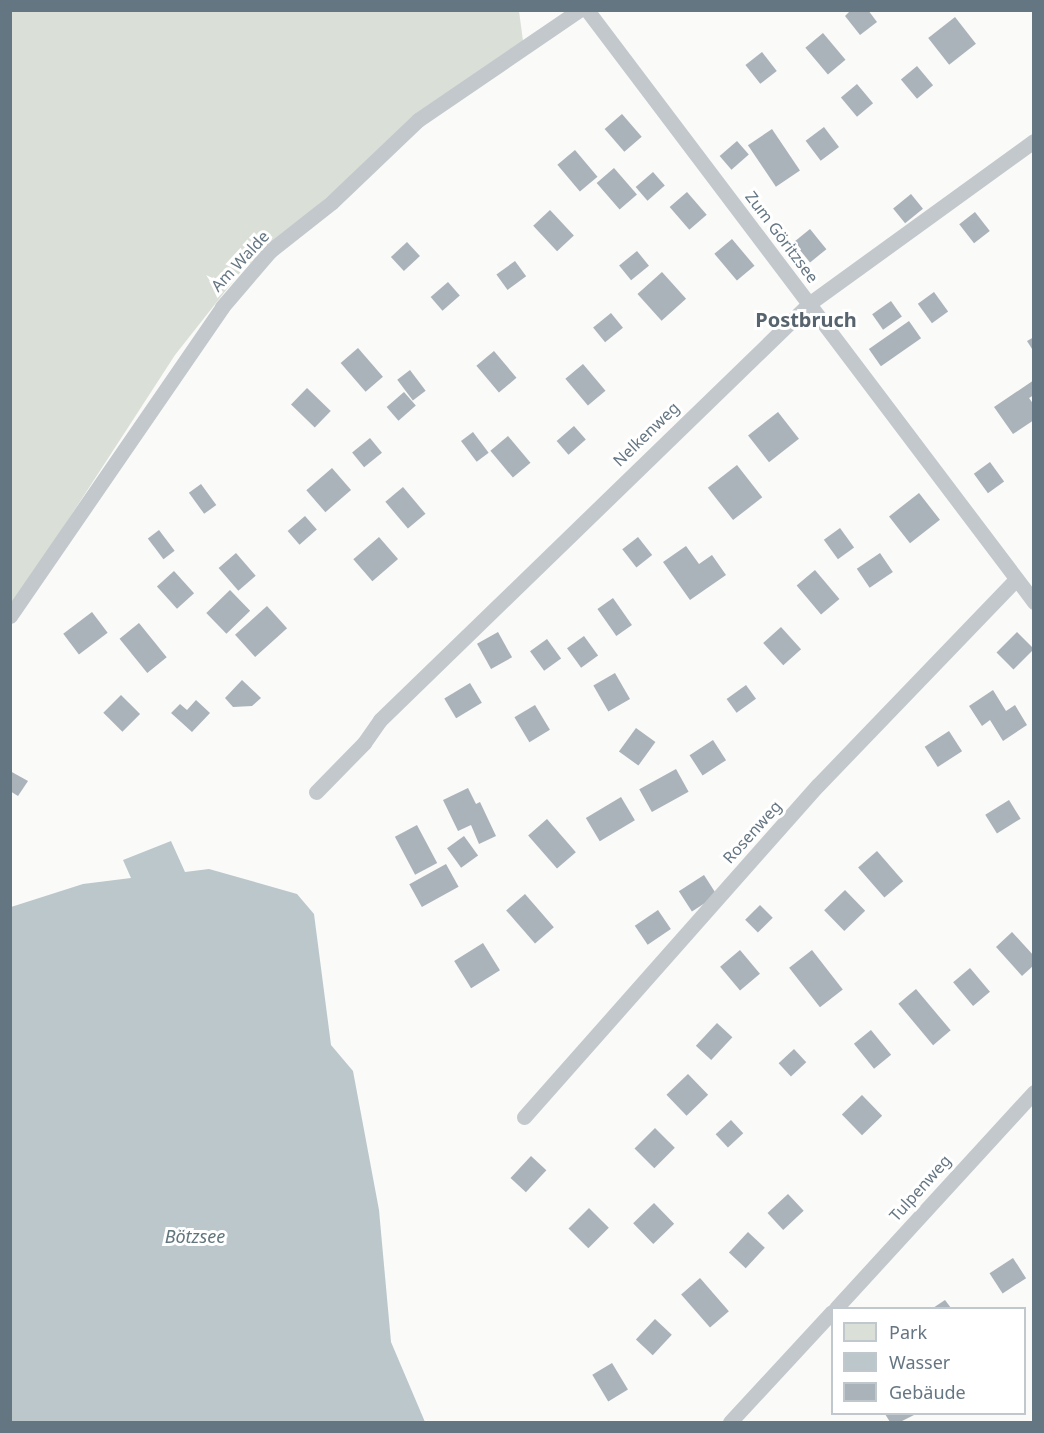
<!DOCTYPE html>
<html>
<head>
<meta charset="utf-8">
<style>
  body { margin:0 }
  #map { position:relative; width:1044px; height:1433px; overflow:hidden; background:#fafaf8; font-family:"Noto Sans",sans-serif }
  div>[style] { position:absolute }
  .green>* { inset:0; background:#dadfd7 }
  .water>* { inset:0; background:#bbc7cb }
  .building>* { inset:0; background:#aab3b9; transform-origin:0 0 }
  .lane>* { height:15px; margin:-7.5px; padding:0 7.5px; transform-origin:7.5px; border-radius:7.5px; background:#c3c8cc }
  span { translate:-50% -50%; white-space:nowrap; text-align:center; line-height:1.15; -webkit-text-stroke:6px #fff; paint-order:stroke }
  .street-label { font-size:16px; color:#657683 }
  .water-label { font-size:18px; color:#60757c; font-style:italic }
  .quarter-label { font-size:20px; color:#57646e; font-weight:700 }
  .frame { position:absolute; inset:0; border:12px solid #657683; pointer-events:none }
  .legend { position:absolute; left:831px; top:1307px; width:195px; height:108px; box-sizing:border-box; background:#fff; border:2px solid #c1c8cd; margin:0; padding:8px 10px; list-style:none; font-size:18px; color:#657683 }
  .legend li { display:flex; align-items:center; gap:12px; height:30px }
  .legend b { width:30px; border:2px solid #c1c8cd }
</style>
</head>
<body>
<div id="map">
  <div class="green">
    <i style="clip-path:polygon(11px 11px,519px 11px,523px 41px,455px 88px,242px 270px,175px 355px,11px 608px)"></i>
  </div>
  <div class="water">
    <i style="clip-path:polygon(171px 841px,185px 872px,209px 869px,297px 894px,314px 914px,331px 1045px,353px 1071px,379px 1210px,391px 1342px,425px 1422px,11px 1422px,11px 907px,83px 884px,131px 878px,123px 860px)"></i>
  </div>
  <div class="building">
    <i style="clip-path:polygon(851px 10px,868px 10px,877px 22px,860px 35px,845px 16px)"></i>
    <i style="left:955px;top:17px;width:34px;height:34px;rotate:52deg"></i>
    <i style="left:823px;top:33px;width:35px;height:23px;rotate:50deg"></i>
    <i style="left:762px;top:52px;width:24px;height:21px;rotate:52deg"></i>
    <i style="left:917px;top:66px;width:25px;height:21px;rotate:50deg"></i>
    <i style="left:857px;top:84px;width:25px;height:21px;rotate:50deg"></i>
    <i style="left:622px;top:114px;width:30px;height:23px;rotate:49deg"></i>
    <i style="left:824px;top:127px;width:25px;height:23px;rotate:53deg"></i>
    <i style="left:772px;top:129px;width:50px;height:29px;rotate:56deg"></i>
    <i style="left:737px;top:141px;width:18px;height:23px;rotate:49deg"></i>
    <i style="left:575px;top:150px;width:35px;height:23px;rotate:50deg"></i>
    <i style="left:614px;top:168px;width:35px;height:23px;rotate:49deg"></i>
    <i style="left:653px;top:172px;width:18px;height:23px;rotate:49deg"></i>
    <i style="left:687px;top:192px;width:30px;height:23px;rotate:49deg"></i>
    <i style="left:911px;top:194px;width:19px;height:23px;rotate:51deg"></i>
    <i style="left:550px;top:210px;width:35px;height:23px;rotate:47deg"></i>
    <i style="left:975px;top:212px;width:24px;height:20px;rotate:52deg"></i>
    <i style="left:810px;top:229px;width:26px;height:21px;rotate:51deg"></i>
    <i style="left:732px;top:239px;width:35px;height:23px;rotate:50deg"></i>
    <i style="left:407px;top:242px;width:19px;height:22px;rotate:47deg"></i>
    <i style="left:637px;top:251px;width:19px;height:23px;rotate:51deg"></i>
    <i style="left:515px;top:261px;width:19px;height:23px;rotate:54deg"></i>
    <i style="left:662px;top:272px;width:36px;height:33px;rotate:48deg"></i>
    <i style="left:448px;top:282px;width:18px;height:23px;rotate:49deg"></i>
    <i style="left:934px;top:292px;width:24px;height:20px;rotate:54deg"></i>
    <i style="left:891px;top:301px;width:19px;height:23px;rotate:55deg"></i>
    <i style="left:611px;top:313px;width:19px;height:23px;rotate:51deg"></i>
    <i style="left:909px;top:321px;width:21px;height:49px;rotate:55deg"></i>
    <i style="clip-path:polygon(1034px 337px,1034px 352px,1027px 341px)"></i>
    <i style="left:358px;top:348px;width:38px;height:23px;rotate:49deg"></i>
    <i style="left:494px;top:351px;width:35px;height:23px;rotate:50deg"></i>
    <i style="left:583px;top:364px;width:35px;height:23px;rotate:50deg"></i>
    <i style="left:410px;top:370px;width:26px;height:16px;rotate:53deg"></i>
    <i style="clip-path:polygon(1034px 380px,1034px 395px,1029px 398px,1034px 405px,1034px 420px,1013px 434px,994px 407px)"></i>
    <i style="left:307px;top:388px;width:33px;height:23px;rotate:44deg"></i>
    <i style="left:404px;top:392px;width:18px;height:23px;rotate:49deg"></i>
    <i style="left:778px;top:412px;width:34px;height:38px;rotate:52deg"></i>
    <i style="left:574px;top:426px;width:18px;height:23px;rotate:49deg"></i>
    <i style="left:473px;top:432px;width:26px;height:15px;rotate:53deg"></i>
    <i style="left:508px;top:436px;width:35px;height:23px;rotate:50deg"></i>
    <i style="left:370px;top:438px;width:19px;height:23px;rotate:51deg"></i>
    <i style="left:990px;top:462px;width:24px;height:20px;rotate:54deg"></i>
    <i style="left:737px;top:465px;width:41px;height:37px;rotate:52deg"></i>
    <i style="left:332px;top:468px;width:29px;height:34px;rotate:49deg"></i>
    <i style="left:201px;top:484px;width:26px;height:15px;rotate:54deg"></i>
    <i style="left:403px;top:487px;width:35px;height:23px;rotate:50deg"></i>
    <i style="left:919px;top:493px;width:34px;height:38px;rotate:52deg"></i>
    <i style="left:305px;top:516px;width:18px;height:23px;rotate:49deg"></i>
    <i style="left:840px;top:528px;width:24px;height:20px;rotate:54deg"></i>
    <i style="left:159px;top:530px;width:26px;height:14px;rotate:53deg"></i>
    <i style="left:379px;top:537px;width:29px;height:34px;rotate:49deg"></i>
    <i style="left:638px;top:537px;width:23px;height:20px;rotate:52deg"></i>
    <i style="clip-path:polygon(686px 546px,699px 564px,712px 555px,726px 575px,690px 600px,663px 562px)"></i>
    <i style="left:236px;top:553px;width:30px;height:23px;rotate:49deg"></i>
    <i style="left:880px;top:553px;width:23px;height:28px;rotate:56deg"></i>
    <i style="left:815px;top:570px;width:38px;height:24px;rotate:50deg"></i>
    <i style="left:174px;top:571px;width:30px;height:23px;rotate:48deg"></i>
    <i style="left:230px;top:590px;width:29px;height:33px;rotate:46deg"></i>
    <i style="left:613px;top:598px;width:33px;height:19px;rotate:55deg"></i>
    <i style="left:267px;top:606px;width:30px;height:43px;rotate:48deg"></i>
    <i style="left:92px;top:612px;width:26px;height:36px;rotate:53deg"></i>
    <i style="left:139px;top:623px;width:44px;height:25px;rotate:51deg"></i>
    <i style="left:781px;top:627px;width:30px;height:24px;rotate:48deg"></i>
    <i style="left:498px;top:632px;width:29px;height:24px;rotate:61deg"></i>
    <i style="left:1017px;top:632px;width:24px;height:29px;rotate:45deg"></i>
    <i style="left:584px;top:636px;width:24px;height:21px;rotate:54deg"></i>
    <i style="left:547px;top:639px;width:24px;height:21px;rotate:54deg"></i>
    <i style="left:615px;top:673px;width:30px;height:25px;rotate:60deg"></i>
    <i style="clip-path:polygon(242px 680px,261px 698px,252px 706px,233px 707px,225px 698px)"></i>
    <i style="left:470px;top:683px;width:23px;height:30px;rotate:59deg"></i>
    <i style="left:746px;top:685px;width:17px;height:24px;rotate:54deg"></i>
    <i style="clip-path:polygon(993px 690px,1006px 711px,1015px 705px,1027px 725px,1003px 741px,990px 720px,982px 726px,969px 706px)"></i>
    <i style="left:121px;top:695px;width:27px;height:25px;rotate:45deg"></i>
    <i style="clip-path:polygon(196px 700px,210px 713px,192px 732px,171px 713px,180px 704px,187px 710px)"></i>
    <i style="left:535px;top:705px;width:29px;height:24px;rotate:59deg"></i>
    <i style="left:636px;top:728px;width:24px;height:29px;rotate:36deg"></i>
    <i style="left:949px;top:731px;width:24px;height:29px;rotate:57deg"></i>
    <i style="left:713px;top:740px;width:24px;height:28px;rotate:57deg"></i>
    <i style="left:676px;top:769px;width:26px;height:42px;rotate:61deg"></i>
    <i style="clip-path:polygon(10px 771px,28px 781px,18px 796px,10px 791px)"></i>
    <i style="clip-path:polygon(468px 788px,476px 804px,480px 802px,496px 836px,479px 844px,471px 825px,458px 831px,443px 800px)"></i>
    <i style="left:621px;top:797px;width:27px;height:41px;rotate:59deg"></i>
    <i style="left:1009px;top:800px;width:22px;height:28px;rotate:58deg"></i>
    <i style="left:547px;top:819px;width:44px;height:25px;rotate:49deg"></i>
    <i style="left:417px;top:825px;width:43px;height:25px;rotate:62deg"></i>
    <i style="left:464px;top:836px;width:24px;height:21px;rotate:54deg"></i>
    <i style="left:877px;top:851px;width:40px;height:25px;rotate:49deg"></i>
    <i style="left:446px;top:864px;width:26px;height:42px;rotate:61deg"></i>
    <i style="left:704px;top:875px;width:24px;height:30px;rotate:57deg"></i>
    <i style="left:845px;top:890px;width:29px;height:29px;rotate:46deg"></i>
    <i style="left:525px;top:894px;width:44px;height:25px;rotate:49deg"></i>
    <i style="left:760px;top:905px;width:18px;height:21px;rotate:45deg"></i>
    <i style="left:658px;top:910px;width:23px;height:28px;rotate:56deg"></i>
    <i style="clip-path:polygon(1012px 932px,1034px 956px,1034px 965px,1022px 976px,996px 947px)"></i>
    <i style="left:483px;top:943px;width:32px;height:34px;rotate:58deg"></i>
    <i style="left:740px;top:950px;width:31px;height:26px;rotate:50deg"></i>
    <i style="left:812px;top:950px;width:50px;height:29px;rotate:52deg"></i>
    <i style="left:970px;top:968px;width:31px;height:22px;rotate:50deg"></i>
    <i style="left:916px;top:989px;width:54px;height:23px;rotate:50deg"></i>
    <i style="left:717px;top:1023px;width:21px;height:31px;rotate:43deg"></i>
    <i style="left:871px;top:1030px;width:32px;height:22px;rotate:51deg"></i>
    <i style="left:794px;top:1049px;width:18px;height:21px;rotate:47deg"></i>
    <i style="left:688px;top:1074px;width:29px;height:30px;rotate:46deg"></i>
    <i style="left:862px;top:1095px;width:29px;height:28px;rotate:46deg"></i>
    <i style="left:731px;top:1120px;width:18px;height:21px;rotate:47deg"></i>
    <i style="left:655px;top:1128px;width:28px;height:29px;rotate:45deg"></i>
    <i style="left:531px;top:1156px;width:21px;height:30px;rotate:43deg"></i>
    <i style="left:788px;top:1194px;width:23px;height:28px;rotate:47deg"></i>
    <i style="left:654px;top:1203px;width:29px;height:29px;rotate:46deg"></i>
    <i style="left:589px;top:1208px;width:28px;height:29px;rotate:45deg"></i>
    <i style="left:748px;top:1232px;width:23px;height:28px;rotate:43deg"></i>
    <i style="left:1013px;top:1258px;width:24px;height:28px;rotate:57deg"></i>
    <i style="left:700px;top:1278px;width:44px;height:25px;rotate:49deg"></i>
    <i style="clip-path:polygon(945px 1300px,951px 1308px,933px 1308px)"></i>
    <i style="left:655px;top:1319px;width:23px;height:28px;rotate:43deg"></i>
    <i style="left:612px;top:1363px;width:31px;height:23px;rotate:59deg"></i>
    <i style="clip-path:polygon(885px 1414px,916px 1414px,900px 1422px,890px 1422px)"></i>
  </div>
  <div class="lane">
    <i style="left:587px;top:10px;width:742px;rotate:52.94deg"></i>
    <i style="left:10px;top:616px;width:375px;rotate:-55.5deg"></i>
    <i style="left:222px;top:307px;width:74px;rotate:-49.4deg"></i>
    <i style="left:270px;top:251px;width:79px;rotate:-38.3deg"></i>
    <i style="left:332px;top:202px;width:119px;rotate:-43.6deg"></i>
    <i style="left:418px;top:120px;width:195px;rotate:-34.3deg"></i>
    <i style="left:316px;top:792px;width:69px;rotate:-45.6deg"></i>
    <i style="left:364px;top:743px;width:28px;rotate:-55deg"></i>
    <i style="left:380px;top:720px;width:599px;rotate:-44.12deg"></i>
    <i style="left:810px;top:303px;width:276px;rotate:-35.9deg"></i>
    <i style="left:524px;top:1117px;width:443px;rotate:-48.5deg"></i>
    <i style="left:818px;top:785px;width:286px;rotate:-46.1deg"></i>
    <i style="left:836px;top:1308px;width:293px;rotate:-47.5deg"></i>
    <i style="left:730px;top:1422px;width:150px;rotate:-47.2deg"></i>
  </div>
  <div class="street-label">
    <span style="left:782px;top:237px;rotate:53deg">Zum Göritzsee</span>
    <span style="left:240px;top:261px;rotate:-47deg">Am Walde</span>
    <span style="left:646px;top:434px;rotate:-44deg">Nelkenweg</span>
    <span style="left:752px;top:832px;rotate:-48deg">Rosenweg</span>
    <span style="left:920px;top:1188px;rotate:-48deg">Tulpenweg</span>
  </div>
  <div class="water-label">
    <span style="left:195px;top:1236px">Bötzsee</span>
  </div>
  <div class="quarter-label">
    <span style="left:806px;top:319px">Postbruch</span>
  </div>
  <div class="frame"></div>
  <ul class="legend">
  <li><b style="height:16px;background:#dadfd7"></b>Park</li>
  <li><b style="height:16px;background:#bbc7cb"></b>Wasser</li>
  <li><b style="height:16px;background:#aab3b9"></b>Gebäude</li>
  </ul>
</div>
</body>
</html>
